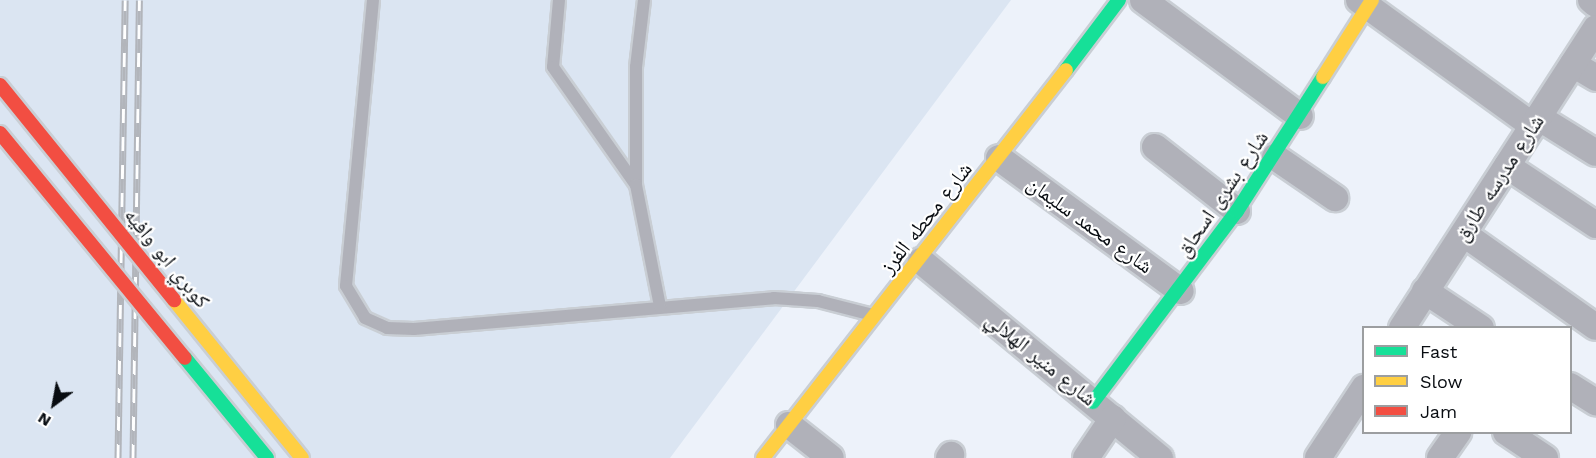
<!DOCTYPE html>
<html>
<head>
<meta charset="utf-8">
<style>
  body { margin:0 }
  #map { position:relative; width:1596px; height:458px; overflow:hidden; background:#edf2fa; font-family:"Work Sans","Noto Naskh Arabic",sans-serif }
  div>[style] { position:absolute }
  .built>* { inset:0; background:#dbe5f2 }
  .roads { filter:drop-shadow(2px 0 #c9ced4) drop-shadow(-2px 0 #c9ced4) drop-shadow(0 2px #c9ced4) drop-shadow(0 -2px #c9ced4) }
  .lane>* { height:12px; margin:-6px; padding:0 6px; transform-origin:6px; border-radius:6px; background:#b0b1b9 }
  .street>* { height:26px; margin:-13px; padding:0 13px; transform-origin:13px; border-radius:13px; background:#b0b1b9 }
  .fast>* { height:14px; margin:-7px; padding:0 7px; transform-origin:7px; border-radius:7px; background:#16e098 }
  .slow>* { height:14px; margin:-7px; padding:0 7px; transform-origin:7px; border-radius:7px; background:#ffcf43 }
  .rail>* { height:7px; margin-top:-3.5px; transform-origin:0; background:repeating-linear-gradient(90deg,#fff 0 14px,#b2b5bb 0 28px); box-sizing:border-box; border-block:2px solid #b2b5bb }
  .bridges { filter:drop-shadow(2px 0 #c9ced4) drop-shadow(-2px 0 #c9ced4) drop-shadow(0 2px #c9ced4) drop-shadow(0 -2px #c9ced4) }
  .fast-bridge>* { height:14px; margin:-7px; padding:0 7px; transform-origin:7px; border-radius:7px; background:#16e098 }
  .slow-bridge>* { height:14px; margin:-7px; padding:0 7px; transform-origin:7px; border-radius:7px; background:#ffcf43 }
  .jam-bridge>* { height:14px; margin:-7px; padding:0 7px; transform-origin:7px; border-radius:7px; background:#f24e42 }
  span { translate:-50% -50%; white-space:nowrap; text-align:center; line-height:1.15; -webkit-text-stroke:4.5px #fff; paint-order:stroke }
  .street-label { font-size:21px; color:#080c11 }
  .legend { position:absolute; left:1362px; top:326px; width:210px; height:108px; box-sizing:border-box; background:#fff; border:2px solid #9c9ea0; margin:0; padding:8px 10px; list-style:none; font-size:18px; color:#080c11 }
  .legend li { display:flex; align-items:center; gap:12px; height:30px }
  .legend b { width:30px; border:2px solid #9c9ea0 }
  .north { position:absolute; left:24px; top:374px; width:60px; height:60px; -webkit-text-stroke:4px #fff; paint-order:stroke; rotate:212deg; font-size:16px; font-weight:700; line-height:24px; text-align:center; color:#080c11 }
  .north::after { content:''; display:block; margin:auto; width:21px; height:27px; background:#080c11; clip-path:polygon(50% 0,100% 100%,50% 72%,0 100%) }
</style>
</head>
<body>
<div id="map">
  <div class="built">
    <i style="clip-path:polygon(0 0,1011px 0,670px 458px,0 458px)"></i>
  </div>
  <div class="roads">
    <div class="lane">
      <i style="left:373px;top:0;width:287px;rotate:95.4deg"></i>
      <i style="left:346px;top:286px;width:37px;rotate:59deg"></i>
      <i style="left:365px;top:318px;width:24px;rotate:24deg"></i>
      <i style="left:387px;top:328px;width:27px;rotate:2deg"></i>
      <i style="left:414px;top:329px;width:361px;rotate:-4.9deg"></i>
      <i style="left:774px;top:298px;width:44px;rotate:3.9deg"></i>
      <i style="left:818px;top:301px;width:57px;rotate:14.3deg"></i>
      <i style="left:559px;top:0;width:67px;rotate:95.1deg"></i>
      <i style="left:553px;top:67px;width:144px;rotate:54.9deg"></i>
      <i style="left:644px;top:0;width:67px;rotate:96.8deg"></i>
      <i style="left:636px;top:67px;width:118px;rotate:90deg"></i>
      <i style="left:636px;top:185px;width:123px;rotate:78.8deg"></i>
    </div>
    <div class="street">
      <i style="left:1143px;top:0;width:195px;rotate:36.5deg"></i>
      <i style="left:1359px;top:0;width:215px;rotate:35.9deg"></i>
      <i style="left:1591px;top:0;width:6px;rotate:39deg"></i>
      <i style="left:1573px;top:64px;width:27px;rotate:31deg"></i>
      <i style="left:1538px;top:117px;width:68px;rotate:31.8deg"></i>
      <i style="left:1155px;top:147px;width:104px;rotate:38deg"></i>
      <i style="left:1275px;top:157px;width:73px;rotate:34.3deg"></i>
      <i style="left:999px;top:158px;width:225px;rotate:36.2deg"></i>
      <i style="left:1507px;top:166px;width:107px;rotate:33.5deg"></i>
      <i style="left:1464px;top:234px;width:161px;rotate:35.2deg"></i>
      <i style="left:921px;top:261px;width:310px;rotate:39.5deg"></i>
      <i style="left:1425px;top:291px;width:67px;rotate:33.5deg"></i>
      <i style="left:1402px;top:328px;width:357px;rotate:-57.1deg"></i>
      <i style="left:1570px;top:386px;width:31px;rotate:32deg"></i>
      <i style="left:789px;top:425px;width:53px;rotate:38.2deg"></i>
      <i style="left:1506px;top:432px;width:47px;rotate:33.7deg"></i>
      <i style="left:949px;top:458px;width:4px;rotate:-56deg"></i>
      <i style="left:1086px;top:458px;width:48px;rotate:-56deg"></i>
      <i style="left:1318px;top:458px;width:84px;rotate:-56.7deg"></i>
      <i style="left:1440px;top:458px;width:32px;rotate:-55deg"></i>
    </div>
    <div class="fast">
      <i style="left:1066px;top:70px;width:88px;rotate:-52.9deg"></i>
      <i style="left:1093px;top:402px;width:239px;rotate:-53deg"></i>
      <i style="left:1237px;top:211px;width:159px;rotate:-57.3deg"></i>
    </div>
    <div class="slow">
      <i style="left:1323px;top:77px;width:91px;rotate:-57.5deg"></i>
      <i style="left:763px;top:458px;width:492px;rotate:-52deg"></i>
    </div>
  </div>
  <div class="rail">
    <i style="left:118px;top:458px;width:458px;rotate:-89.1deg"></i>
    <i style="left:133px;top:458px;width:458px;rotate:-89.2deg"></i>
  </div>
  <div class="bridges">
    <div class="fast-bridge">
      <i style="left:185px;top:358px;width:129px;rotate:50.6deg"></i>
    </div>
    <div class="slow-bridge">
      <i style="left:174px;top:300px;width:203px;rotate:51deg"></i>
    </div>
    <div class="jam-bridge">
      <i style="left:0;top:85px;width:277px;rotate:51deg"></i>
      <i style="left:0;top:133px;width:291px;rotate:50.6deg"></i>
    </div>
  </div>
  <div class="street-label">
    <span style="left:1499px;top:178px;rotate:-57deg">شارع مدرسه طارق</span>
    <span style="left:1222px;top:194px;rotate:-56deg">شارع بشرى اسحاق</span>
    <span style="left:926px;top:218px;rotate:-52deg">شارع محطه الفرز</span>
    <span style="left:1090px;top:225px;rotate:36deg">شارع محمد سليمان</span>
    <span style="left:167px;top:258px;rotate:51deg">كوبري ابو وافيه</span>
    <span style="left:1041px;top:359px;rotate:39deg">شارع منير الهلالي</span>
  </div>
  <ul class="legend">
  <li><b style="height:8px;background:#16e098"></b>Fast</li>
  <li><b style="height:8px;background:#ffcf43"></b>Slow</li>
  <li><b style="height:8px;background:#f24e42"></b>Jam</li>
  </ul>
  <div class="north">N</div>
</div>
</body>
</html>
